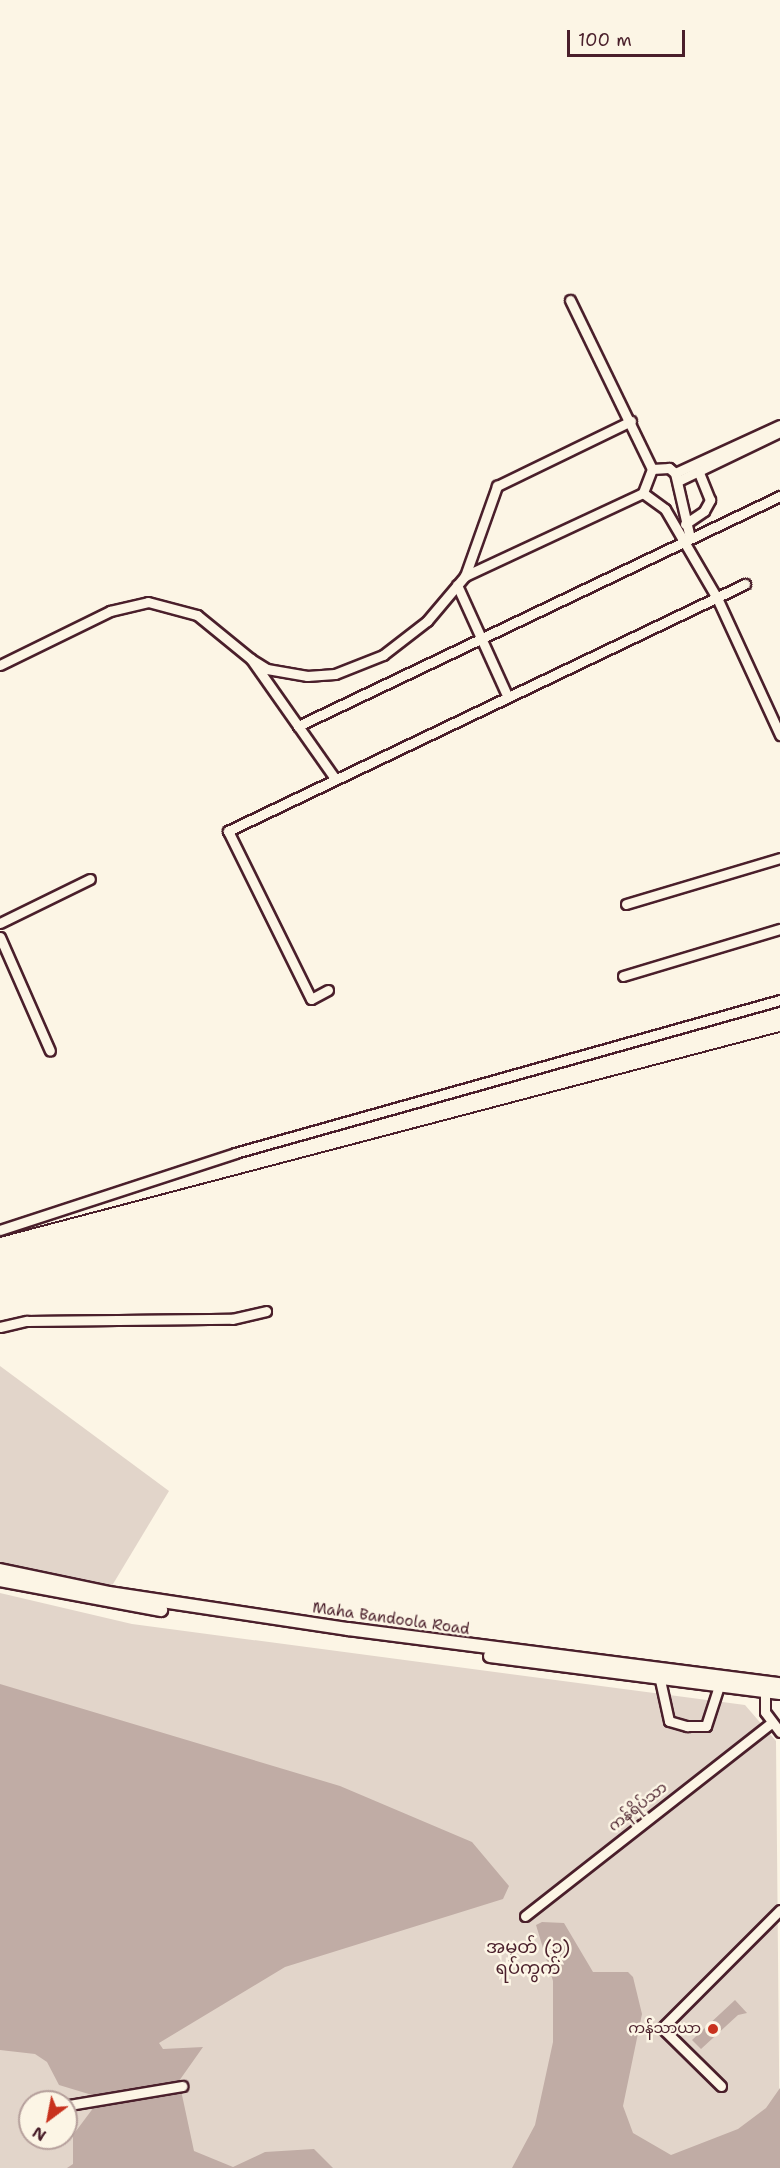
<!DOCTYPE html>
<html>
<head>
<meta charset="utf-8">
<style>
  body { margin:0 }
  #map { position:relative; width:780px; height:2168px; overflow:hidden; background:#fcf5e5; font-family:"Shantell Sans","Noto Sans Myanmar",sans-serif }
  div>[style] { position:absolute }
  .green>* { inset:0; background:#e2d5ca }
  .water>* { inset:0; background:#c0aca5 }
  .roads { filter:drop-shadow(2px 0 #4a1f2b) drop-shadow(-2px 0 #4a1f2b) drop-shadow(0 2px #4a1f2b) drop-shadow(0 -2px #4a1f2b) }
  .street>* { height:9px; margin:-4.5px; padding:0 4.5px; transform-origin:4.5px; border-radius:4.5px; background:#fcf5e5 }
  .secondary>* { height:12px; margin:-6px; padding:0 6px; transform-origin:6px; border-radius:6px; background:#fcf5e5 }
  .rail>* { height:2px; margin:-1px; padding:0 1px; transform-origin:1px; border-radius:1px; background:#4a1f2b }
  .dots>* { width:16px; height:16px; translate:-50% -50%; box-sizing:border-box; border:3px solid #fcf5e5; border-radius:50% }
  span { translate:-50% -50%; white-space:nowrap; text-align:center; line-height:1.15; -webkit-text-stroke:5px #fcf5e5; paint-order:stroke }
  .street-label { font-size:15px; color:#4a1f2b }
  .poi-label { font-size:15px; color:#4a1f2b }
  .right { translate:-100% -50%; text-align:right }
  .quarter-label { font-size:18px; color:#4a1f2b }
  .north { position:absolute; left:18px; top:2090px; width:60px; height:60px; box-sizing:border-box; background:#fcf5e5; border:2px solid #b59f9b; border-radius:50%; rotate:212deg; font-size:16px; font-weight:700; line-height:24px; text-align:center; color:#4a1f2b }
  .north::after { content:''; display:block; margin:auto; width:21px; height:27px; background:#c8321e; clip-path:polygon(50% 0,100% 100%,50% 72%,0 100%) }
  .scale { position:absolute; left:567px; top:30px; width:118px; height:27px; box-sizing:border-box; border:3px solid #4a1f2b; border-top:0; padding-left:8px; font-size:18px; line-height:21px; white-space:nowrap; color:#4a1f2b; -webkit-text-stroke:4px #fcf5e5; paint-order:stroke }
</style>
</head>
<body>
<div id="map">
  <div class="green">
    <i style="clip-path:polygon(0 1366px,169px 1491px,107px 1594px,0 1569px)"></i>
    <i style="clip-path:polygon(evenodd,0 1593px,132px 1624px,745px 1705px,776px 1741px,780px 2168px,0 2168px,0 1593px,30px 2102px,66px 2102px,66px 2138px,30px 2138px,30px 2102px)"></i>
  </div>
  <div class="water">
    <i style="clip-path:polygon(0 1684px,340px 1786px,472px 1842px,509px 1886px,503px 1899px,285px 1967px,159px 2043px,163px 2049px,203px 2047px,179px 2081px,194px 2151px,233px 2167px,265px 2152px,314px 2149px,333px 2168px,67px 2168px,73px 2164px,73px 2135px,94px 2107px,92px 2095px,59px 2085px,47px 2062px,35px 2054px,0 2050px)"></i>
    <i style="clip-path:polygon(542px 1922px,564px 1923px,593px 1972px,628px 1972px,633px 1977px,642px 2014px,623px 2106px,633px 2133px,671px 2155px,738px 2129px,766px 2108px,780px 2088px,780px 2168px,512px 2168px,535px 2125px,553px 2042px,553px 1981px,536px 1925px)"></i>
    <i style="clip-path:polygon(735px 2000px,747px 2013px,738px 2015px,701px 2049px,692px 2040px)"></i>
  </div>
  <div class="roads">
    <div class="street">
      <i style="left:570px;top:300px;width:188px;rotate:64.1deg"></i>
      <i style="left:675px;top:473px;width:115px;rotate:-24.6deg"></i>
      <i style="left:678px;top:481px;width:113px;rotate:-25.7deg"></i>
      <i style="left:685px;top:524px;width:23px;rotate:-34deg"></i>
      <i style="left:704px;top:511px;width:13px;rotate:-61deg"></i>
      <i style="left:710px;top:500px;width:31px;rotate:-112deg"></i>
      <i style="left:690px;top:538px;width:67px;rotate:-103deg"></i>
      <i style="left:675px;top:473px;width:8px;rotate:-140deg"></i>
      <i style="left:669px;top:468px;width:17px;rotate:177deg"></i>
      <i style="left:652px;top:469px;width:26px;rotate:111deg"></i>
      <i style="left:643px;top:493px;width:27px;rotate:36deg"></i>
      <i style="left:665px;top:509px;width:103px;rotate:59.7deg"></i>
      <i style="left:717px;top:598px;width:151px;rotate:65.3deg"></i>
      <i style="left:465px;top:576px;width:196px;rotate:-25deg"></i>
      <i style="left:457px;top:585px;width:121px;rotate:65.6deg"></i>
      <i style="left:251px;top:659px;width:19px;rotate:32deg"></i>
      <i style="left:267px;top:669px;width:41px;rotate:9.9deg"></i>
      <i style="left:307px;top:676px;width:28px;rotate:-4deg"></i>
      <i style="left:335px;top:674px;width:52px;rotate:-21.6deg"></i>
      <i style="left:383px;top:655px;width:56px;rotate:-37.7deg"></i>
      <i style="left:427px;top:621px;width:59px;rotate:-49.8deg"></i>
      <i style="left:465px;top:576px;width:96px;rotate:-70.4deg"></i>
      <i style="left:497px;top:486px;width:149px;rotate:-25.9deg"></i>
      <i style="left:0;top:665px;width:123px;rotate:-26.1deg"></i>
      <i style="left:110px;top:611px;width:39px;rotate:-13deg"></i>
      <i style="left:148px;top:602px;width:51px;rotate:14.9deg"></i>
      <i style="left:197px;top:615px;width:70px;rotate:39.2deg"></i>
      <i style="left:251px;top:659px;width:144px;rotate:54.9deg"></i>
      <i style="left:298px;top:726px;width:534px;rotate:-25.51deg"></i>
      <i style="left:626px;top:904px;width:161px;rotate:-16.6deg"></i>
      <i style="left:0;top:923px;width:100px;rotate:-26.1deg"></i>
      <i style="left:0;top:937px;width:124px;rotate:66.3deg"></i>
      <i style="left:623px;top:976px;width:164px;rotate:-16.7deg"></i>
      <i style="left:328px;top:990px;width:19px;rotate:152deg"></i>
      <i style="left:311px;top:999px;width:187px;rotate:-116.3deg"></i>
      <i style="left:228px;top:831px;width:573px;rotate:-25.54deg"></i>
      <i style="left:0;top:1230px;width:247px;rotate:-18.1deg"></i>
      <i style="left:235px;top:1153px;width:566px;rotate:-15.68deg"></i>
      <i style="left:0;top:1327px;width:28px;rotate:-13deg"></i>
      <i style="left:27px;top:1321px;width:205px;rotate:-0.6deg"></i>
      <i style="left:232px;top:1319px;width:35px;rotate:-13deg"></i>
      <i style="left:660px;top:1680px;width:42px;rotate:77.6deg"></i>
      <i style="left:669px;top:1721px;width:19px;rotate:16deg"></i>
      <i style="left:687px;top:1726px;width:19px"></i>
      <i style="left:706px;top:1726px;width:40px;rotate:-72deg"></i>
      <i style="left:765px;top:1686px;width:26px;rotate:90deg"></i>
      <i style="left:765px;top:1712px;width:25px;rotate:53deg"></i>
      <i style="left:525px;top:1916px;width:313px;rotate:-38.1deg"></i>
      <i style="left:721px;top:2086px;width:83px;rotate:-135.5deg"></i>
      <i style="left:662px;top:2028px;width:167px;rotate:-45deg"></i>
      <i style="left:69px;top:2105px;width:115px;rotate:-9.5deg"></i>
    </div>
    <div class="secondary">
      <i style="left:0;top:1570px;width:111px;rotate:11.9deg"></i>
      <i style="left:109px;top:1593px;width:242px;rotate:8.6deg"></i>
      <i style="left:348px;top:1629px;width:435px;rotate:7.3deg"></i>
      <i style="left:0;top:1580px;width:164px;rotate:10.6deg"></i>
      <i style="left:490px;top:1656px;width:292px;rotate:7.3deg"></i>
    </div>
  </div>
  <div class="rail">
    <i style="left:0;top:1237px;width:806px;rotate:-14.73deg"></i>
  </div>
  <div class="dots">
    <i style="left:713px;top:2029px;background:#c8321e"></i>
  </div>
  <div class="street-label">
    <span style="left:391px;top:1619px;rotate:8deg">Maha Bandoola Road</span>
    <span style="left:638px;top:1807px;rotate:-38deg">ကန်ရိပ်သာ</span>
  </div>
  <div class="poi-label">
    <span class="right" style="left:701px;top:2029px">ကန်သာယာ</span>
  </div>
  <div class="quarter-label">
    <span style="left:528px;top:1958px">အမှတ် (၃)<br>ရပ်ကွက်</span>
  </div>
  <div class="north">N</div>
  <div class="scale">100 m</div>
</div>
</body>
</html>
